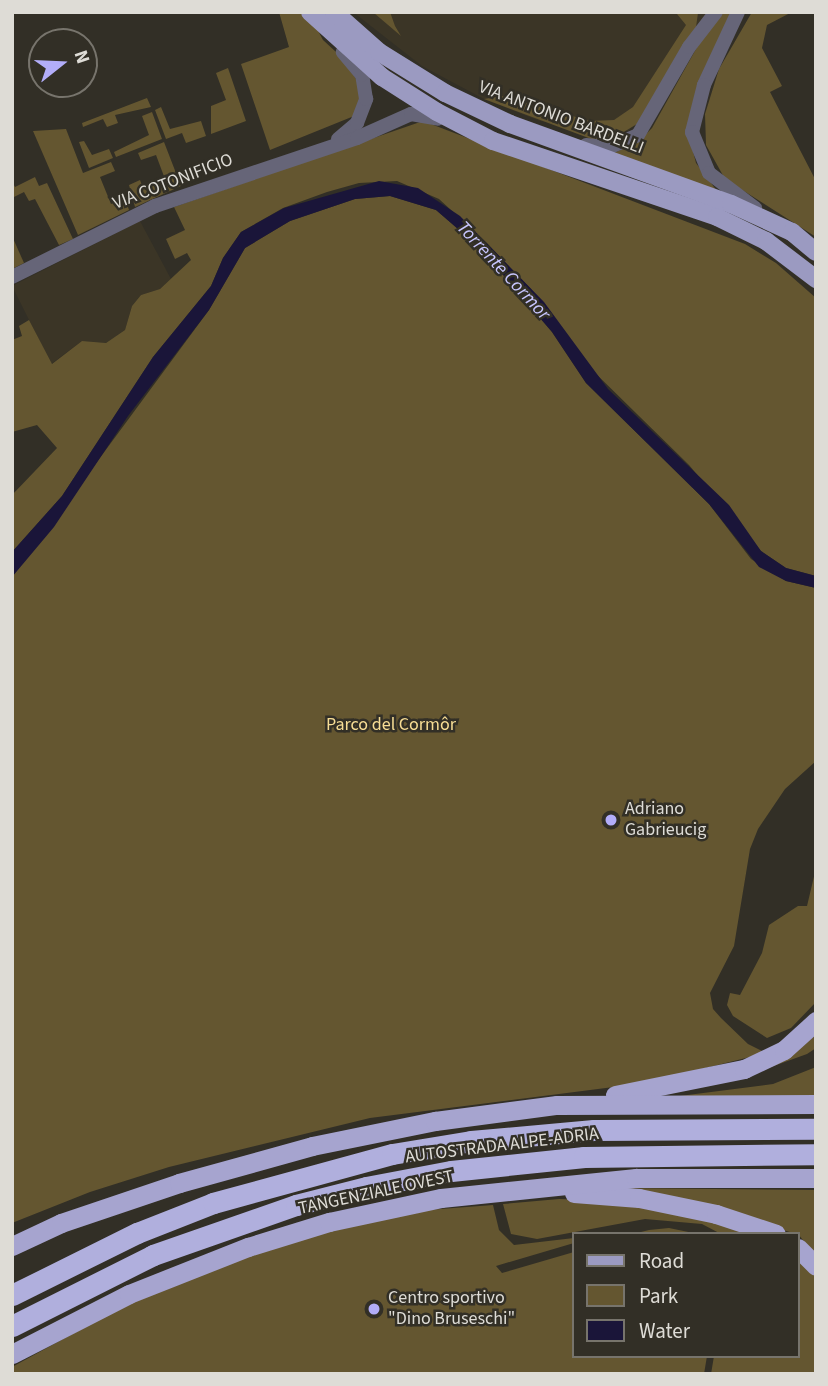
<!DOCTYPE html>
<html>
<head>
<meta charset="utf-8">
<style>
  body { margin:0 }
  #map { position:relative; width:828px; height:1386px; overflow:hidden; background:#322f26; font-family:"Source Sans 3",sans-serif }
  div>[style] { position:absolute }
  .built>* { inset:0; background:#3b3526 }
  .green>* { inset:0; background:#645630 }
  .water>* { inset:0; background:#1a1539 }
  .tertiary>* { height:14px; margin:-7px; padding:0 7px; transform-origin:7px; border-radius:7px; background:#666578 }
  .primary>* { height:18px; margin:-9px; padding:0 9px; transform-origin:9px; border-radius:9px; background:#9b9ac1 }
  .trunk>* { height:19px; margin:-9.5px; padding:0 9.5px; transform-origin:9.5px; border-radius:9.5px; background:#a6a4cf }
  .motorway>* { height:21px; margin:-10.5px; padding:0 10.5px; transform-origin:10.5px; border-radius:10.5px; background:#b0afdd }
  .dots>* { width:19px; height:19px; translate:-50% -50%; box-sizing:border-box; border:4px solid #322f26; border-radius:50% }
  span { translate:-50% -50%; white-space:nowrap; text-align:center; line-height:1.15; -webkit-text-stroke:5px #322f26; paint-order:stroke }
  .street-label { font-size:18px; color:#dedcd6 }
  .park-label { font-size:18px; color:#f7dd94 }
  .poi-label { font-size:18px; color:#dedcd6 }
  .left { translate:0 -50%; text-align:left }
  .water-label { font-size:19px; color:#c7c5fd; font-style:italic }
  .frame { position:absolute; inset:0; border:14px solid #dedcd6; pointer-events:none }
  .legend { position:absolute; left:572px; top:1232px; width:228px; height:126px; box-sizing:border-box; background:#322f26; border:2px solid #77746c; margin:0; padding:9px 12px; list-style:none; font-size:21px; color:#dedcd6 }
  .legend li { display:flex; align-items:center; gap:14px; height:35px }
  .legend b { width:35px; border:2px solid #77746c }
  .north { position:absolute; left:28px; top:28px; width:70px; height:70px; box-sizing:border-box; background:#322f26; border:2px solid #77746c; border-radius:50%; rotate:72deg; font-size:19px; font-weight:700; line-height:28px; text-align:center; color:#dedcd6 }
  .north::after { content:''; display:block; margin:auto; width:24px; height:32px; background:#b2adf9; clip-path:polygon(50% 0,100% 100%,50% 72%,0 100%) }
</style>
</head>
<body>
<div id="map">
  <div class="built">
    <i style="clip-path:polygon(353px 12px,709px 12px,676px 54px,629px 131px,540px 121px,484px 99px,422px 66px)"></i>
    <i style="clip-path:polygon(140px 221px,171px 279px,160px 289px,141px 295px,132px 306px,125px 330px,106px 343px,82px 341px,51px 364px,12px 286px)"></i>
  </div>
  <div class="green">
    <i style="clip-path:polygon(279px 12px,301px 12px,315px 25px,323px 40px,348px 63px,361px 89px,359px 114px,270px 150px,241px 64px,289px 47px)"></i>
    <i style="clip-path:polygon(390px 12px,395px 26px,401px 36px,374px 13px)"></i>
    <i style="clip-path:polygon(724px 12px,733px 12px,696px 92px,687px 128px,696px 163px,717px 191px,612px 154px,638px 142px,652px 128px,701px 40px)"></i>
    <i style="clip-path:polygon(752px 12px,792px 12px,767px 25px,762px 48px,782px 86px,770px 92px,816px 181px,816px 237px,725px 179px,706px 145px,705px 114px,719px 69px)"></i>
    <i style="clip-path:polygon(698px 13px,696px 27px,637px 124px,612px 139px,594px 140px,484px 99px,502px 96px,590px 121px,614px 120px,633px 107px,686px 25px,677px 14px)"></i>
    <i style="clip-path:polygon(228px 68px,246px 121px,211px 134px,211px 106px,226px 100px,216px 73px)"></i>
    <i style="clip-path:polygon(147px 98px,151px 107px,115px 115px,118px 123px,107px 127px,103px 119px,83px 127px,82px 123px)"></i>
    <i style="clip-path:polygon(161px 107px,170px 129px,201px 121px,206px 136px,186px 143px,182px 133px,166px 139px,155px 110px)"></i>
    <i style="clip-path:polygon(152px 112px,162px 139px,116px 157px,114px 152px,149px 135px,142px 116px)"></i>
    <i style="clip-path:polygon(423px 121px,745px 244px,776px 263px,816px 298px,816px 576px,786px 568px,761px 551px,689px 465px,589px 367px,531px 289px,487px 243px,439px 199px,397px 181px,359px 183px,327px 192px,283px 208px,241px 232px,223px 258px,211px 286px,153px 357px,62px 496px,12px 552px,12px 495px,57px 448px,37px 425px,12px 432px,12px 340px,22px 336px,19px 326px,29px 320px,52px 364px,82px 341px,106px 343px,125px 330px,132px 306px,141px 295px,160px 289px,191px 260px,187px 253px,175px 259px,166px 239px,185px 230px,174px 207px)"></i>
    <i style="clip-path:polygon(66px 129px,83px 173px,111px 162px,115px 171px,100px 177px,111px 204px,125px 198px,129px 210px,78px 235px,33px 131px)"></i>
    <i style="clip-path:polygon(84px 141px,92px 155px,109px 149px,113px 158px,89px 168px,79px 142px)"></i>
    <i style="clip-path:polygon(164px 142px,181px 186px,135px 207px,129px 185px,140px 180px,143px 188px,165px 179px,156px 155px,141px 160px,138px 153px)"></i>
    <i style="clip-path:polygon(35px 177px,39px 186px,47px 183px,73px 239px,59px 245px,35px 199px,29px 201px,24px 192px,12px 198px,12px 181px,15px 187px)"></i>
    <i style="clip-path:polygon(390px 196px,436px 210px,480px 248px,552px 332px,586px 383px,709px 504px,751px 559px,786px 581px,816px 588px,816px 761px,785px 789px,758px 829px,750px 849px,734px 946px,710px 993px,713px 1009px,721px 1018px,748px 1044px,766px 1053px,645px 1083px,370px 1118px,169px 1167px,90px 1192px,12px 1223px,12px 577px,209px 310px,245px 248px,290px 221px,355px 199px)"></i>
    <i style="clip-path:polygon(12px 236px,24px 263px,12px 269px)"></i>
    <i style="clip-path:polygon(816px 868px,816px 1002px,791px 1028px,767px 1038px,733px 1016px,727px 1005px,730px 993px,740px 995px,762px 953px,769px 925px,798px 906px,807px 906px)"></i>
    <i style="clip-path:polygon(816px 1035px,816px 1048px,807px 1054px,752px 1074px,791px 1055px)"></i>
    <i style="clip-path:polygon(816px 1067px,816px 1097px,672px 1097px,773px 1084px)"></i>
    <i style="clip-path:polygon(613px 1188px,816px 1190px,816px 1256px,798px 1234px)"></i>
    <i style="clip-path:polygon(559px 1199px,625px 1201px,763px 1234px,721px 1234px,702px 1224px,645px 1219px,537px 1239px,511px 1234px,503px 1204px)"></i>
    <i style="clip-path:polygon(493px 1205px,499px 1230px,514px 1245px,574px 1238px,574px 1243px,496px 1266px,502px 1273px,574px 1252px,574px 1356px,707px 1356px,704px 1374px,12px 1374px,12px 1367px,120px 1308px,239px 1259px,315px 1234px,427px 1210px)"></i>
    <i style="clip-path:polygon(669px 1228px,698px 1234px,633px 1234px,649px 1230px)"></i>
    <i style="clip-path:polygon(798px 1256px,816px 1277px,816px 1374px,711px 1374px,714px 1356px,798px 1356px)"></i>
  </div>
  <div class="water">
    <i style="clip-path:polygon(379px 181px,418px 188px,460px 216px,544px 302px,608px 389px,729px 505px,761px 551px,786px 568px,816px 576px,816px 588px,786px 581px,759px 567px,709px 504px,586px 383px,552px 332px,480px 248px,436px 210px,390px 196px,355px 199px,290px 221px,245px 248px,209px 310px,128px 416px,54px 527px,12px 577px,12px 552px,62px 496px,153px 357px,211px 286px,223px 258px,241px 232px,284px 208px)"></i>
  </div>
  <div class="tertiary">
    <i style="left:738px;top:12px;width:81px;rotate:115deg"></i>
    <i style="left:704px;top:85px;width:49px;rotate:104.3deg"></i>
    <i style="left:692px;top:132px;width:44px;rotate:67.5deg"></i>
    <i style="left:709px;top:173px;width:58px;rotate:37.3deg"></i>
    <i style="left:338px;top:139px;width:25px;rotate:-40deg"></i>
    <i style="left:357px;top:123px;width:26px;rotate:-69deg"></i>
    <i style="left:366px;top:99px;width:24px;rotate:-99deg"></i>
    <i style="left:362px;top:75px;width:30px;rotate:-130deg"></i>
    <i style="left:586px;top:145px;width:24px;rotate:5deg"></i>
    <i style="left:610px;top:147px;width:30px;rotate:-23deg"></i>
    <i style="left:638px;top:135px;width:102px;rotate:-59.9deg"></i>
    <i style="left:689px;top:47px;width:44px;rotate:-52.4deg"></i>
    <i style="left:12px;top:277px;width:160px;rotate:-26.4deg"></i>
    <i style="left:155px;top:206px;width:213px;rotate:-18.6deg"></i>
    <i style="left:357px;top:138px;width:59px;rotate:-24deg"></i>
    <i style="left:411px;top:114px;width:27px;rotate:10deg"></i>
  </div>
  <div class="primary">
    <i style="left:310px;top:12px;width:97px;rotate:42.1deg"></i>
    <i style="left:382px;top:77px;width:65px;rotate:32.5deg"></i>
    <i style="left:437px;top:112px;width:63px;rotate:27.4deg"></i>
    <i style="left:493px;top:141px;width:237px;rotate:18.7deg"></i>
    <i style="left:717px;top:217px;width:55px;rotate:26.1deg"></i>
    <i style="left:766px;top:241px;width:63px;rotate:37.2deg"></i>
    <i style="left:334px;top:12px;width:60px;rotate:41.6deg"></i>
    <i style="left:379px;top:52px;width:78px;rotate:31.8deg"></i>
    <i style="left:445px;top:93px;width:72px;rotate:25.5deg"></i>
    <i style="left:510px;top:124px;width:235px;rotate:19.9deg"></i>
    <i style="left:731px;top:204px;width:67px;rotate:24.7deg"></i>
    <i style="left:792px;top:232px;width:31px;rotate:40deg"></i>
  </div>
  <div class="trunk">
    <i style="left:615px;top:1095px;width:132px;rotate:-11.4deg"></i>
    <i style="left:744px;top:1069px;width:44px;rotate:-25.4deg"></i>
    <i style="left:784px;top:1050px;width:43px;rotate:-42.2deg"></i>
    <i style="left:574px;top:1193px;width:65px;rotate:4.4deg"></i>
    <i style="left:639px;top:1198px;width:79px;rotate:11.7deg"></i>
    <i style="left:716px;top:1214px;width:63px;rotate:18.4deg"></i>
    <i style="left:12px;top:1246px;width:54px;rotate:-25.1deg"></i>
    <i style="left:61px;top:1223px;width:125px;rotate:-18.7deg"></i>
    <i style="left:179px;top:1183px;width:138px;rotate:-15.5deg"></i>
    <i style="left:312px;top:1146px;width:126px;rotate:-11.5deg"></i>
    <i style="left:435px;top:1121px;width:123px;rotate:-7.5deg"></i>
    <i style="left:557px;top:1105px;width:259px;rotate:-0.2deg"></i>
    <i style="left:798px;top:1248px;width:25px;rotate:45deg"></i>
    <i style="left:12px;top:1354px;width:131px;rotate:-27.1deg"></i>
    <i style="left:129px;top:1294px;width:128px;rotate:-21.6deg"></i>
    <i style="left:248px;top:1247px;width:85px;rotate:-17.2deg"></i>
    <i style="left:329px;top:1222px;width:115px;rotate:-12.1deg"></i>
    <i style="left:441px;top:1198px;width:196px;rotate:-5.9deg"></i>
    <i style="left:636px;top:1178px;width:180px"></i>
  </div>
  <div class="motorway">
    <i style="left:12px;top:1295px;width:140px;rotate:-26.4deg"></i>
    <i style="left:137px;top:1233px;width:82px;rotate:-21.5deg"></i>
    <i style="left:213px;top:1203px;width:186px;rotate:-15.3deg"></i>
    <i style="left:392px;top:1154px;width:80px;rotate:-9.3deg"></i>
    <i style="left:471px;top:1141px;width:123px;rotate:-5.1deg"></i>
    <i style="left:594px;top:1130px;width:222px;rotate:-0.3deg"></i>
    <i style="left:12px;top:1326px;width:158px;rotate:-26.7deg"></i>
    <i style="left:153px;top:1255px;width:151px;rotate:-19.3deg"></i>
    <i style="left:296px;top:1205px;width:72px;rotate:-14.4deg"></i>
    <i style="left:366px;top:1187px;width:86px;rotate:-10.7deg"></i>
    <i style="left:451px;top:1171px;width:134px;rotate:-6deg"></i>
    <i style="left:584px;top:1157px;width:232px;rotate:-0.7deg"></i>
  </div>
  <div class="dots">
    <i style="left:611px;top:820px;background:#b2adf9"></i>
    <i style="left:374px;top:1309px;background:#b2adf9"></i>
  </div>
  <div class="street-label">
    <span style="left:561px;top:118px;rotate:21deg">VIA ANTONIO BARDELLI</span>
    <span style="left:173px;top:182px;rotate:-21deg">VIA COTONIFICIO</span>
    <span style="left:502px;top:1146px;rotate:-7deg">AUTOSTRADA ALPE-ADRIA</span>
    <span style="left:376px;top:1193px;rotate:-12deg">TANGENZIALE OVEST</span>
  </div>
  <div class="park-label">
    <span style="left:391px;top:725px">Parco del Cormôr</span>
  </div>
  <div class="poi-label">
    <span class="left" style="left:625px;top:820px">Adriano<br>Gabrieucig</span>
    <span class="left" style="left:388px;top:1309px">Centro sportivo<br>"Dino Bruseschi"</span>
  </div>
  <div class="water-label">
    <span style="left:503px;top:271px;rotate:47deg">Torrente Cormor</span>
  </div>
  <div class="frame"></div>
  <ul class="legend">
  <li><b style="height:9px;background:#9b9ac1"></b>Road</li>
  <li><b style="height:19px;background:#645630"></b>Park</li>
  <li><b style="height:19px;background:#1a1539"></b>Water</li>
  </ul>
  <div class="north">N</div>
</div>
</body>
</html>
